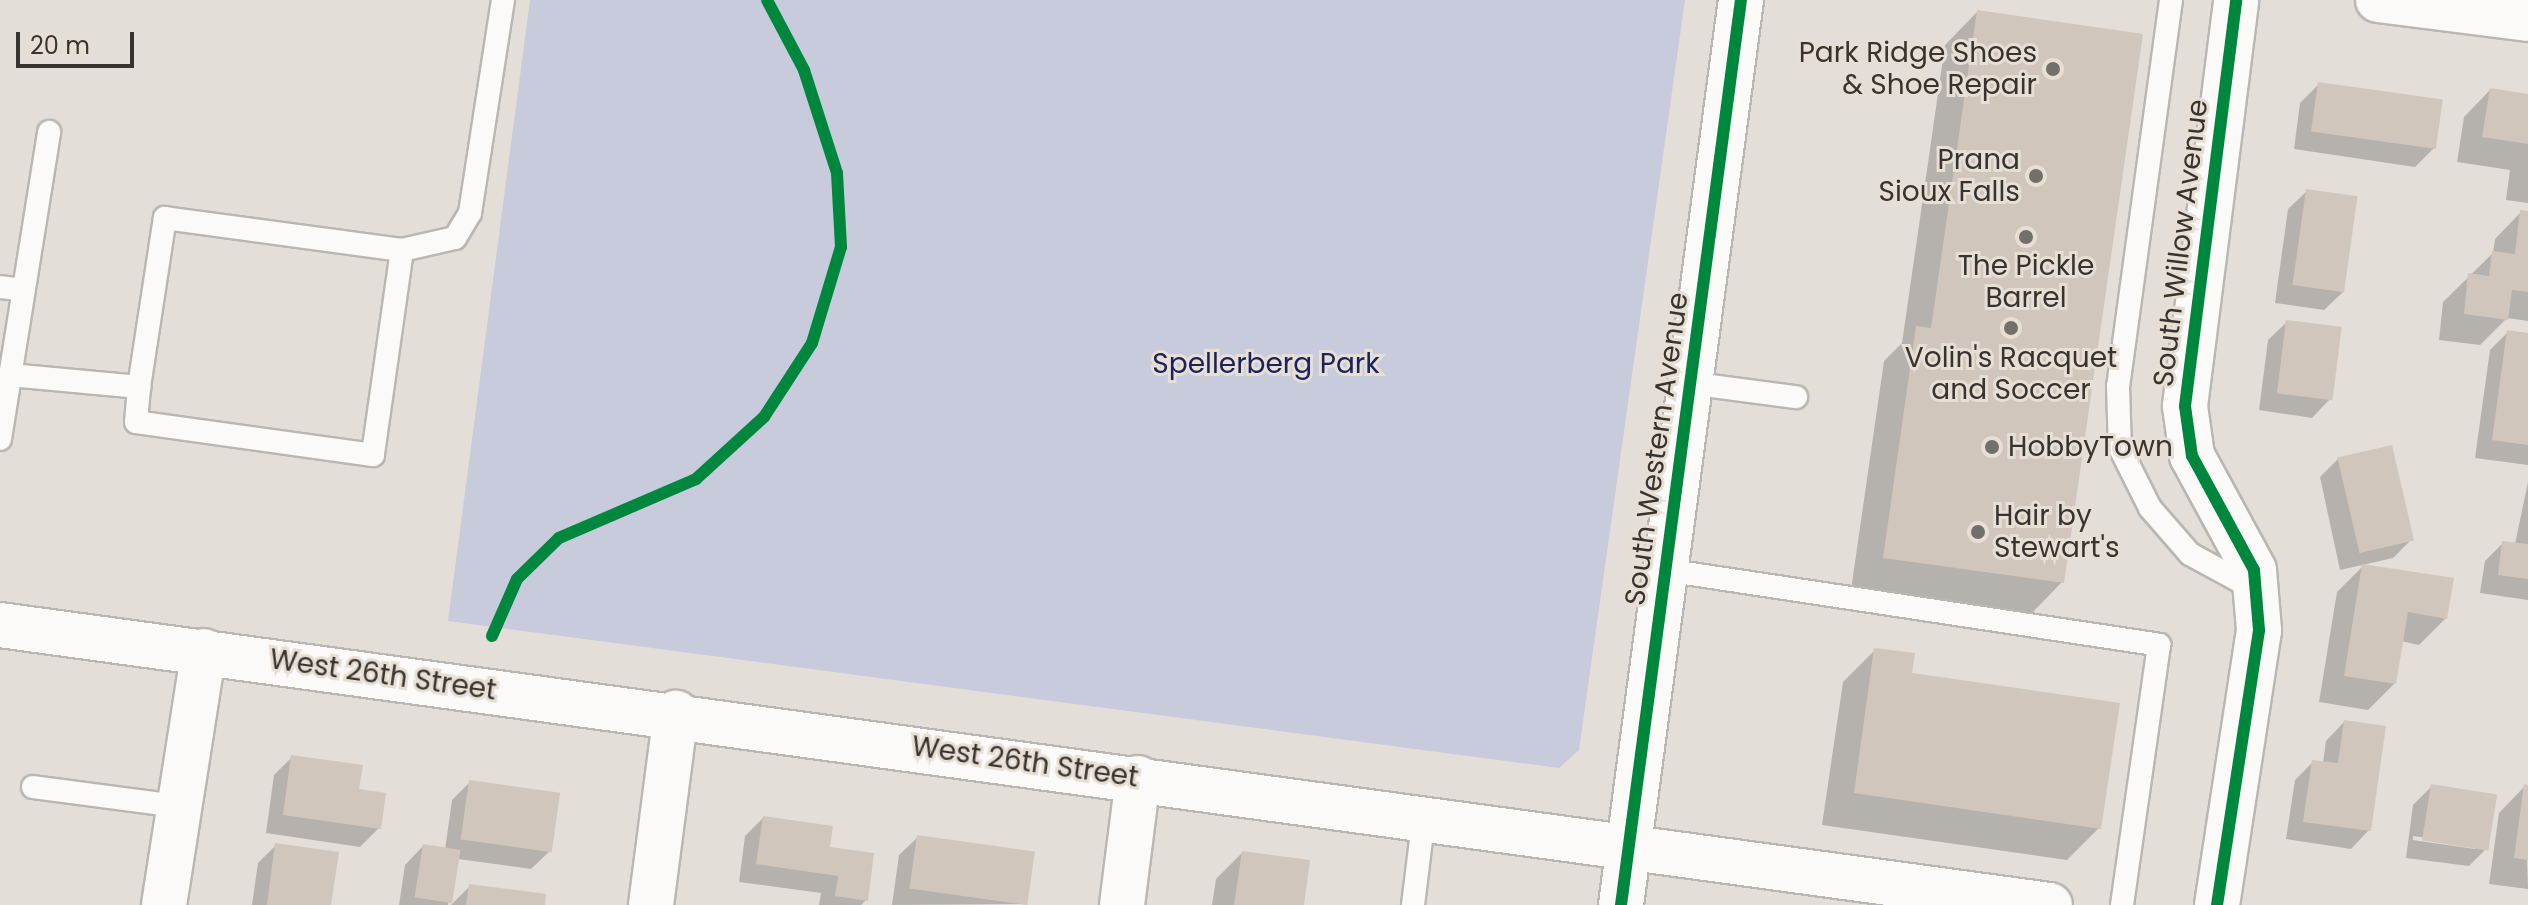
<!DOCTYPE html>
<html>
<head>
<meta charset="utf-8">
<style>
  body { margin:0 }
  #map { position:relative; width:2528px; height:905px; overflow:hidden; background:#e3ded8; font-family:Poppins,sans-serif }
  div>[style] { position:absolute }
  .green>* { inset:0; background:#c8cbdb }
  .shadow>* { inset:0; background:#0003 }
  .building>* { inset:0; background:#d1c6bb; transform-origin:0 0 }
  .roads { filter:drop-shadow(2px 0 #bab6b2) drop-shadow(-2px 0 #bab6b2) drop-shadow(0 2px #bab6b2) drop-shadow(0 -2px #bab6b2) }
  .service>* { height:22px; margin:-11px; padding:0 11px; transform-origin:11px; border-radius:11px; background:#fbfaf9 }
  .minor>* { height:44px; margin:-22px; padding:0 22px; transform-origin:22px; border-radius:22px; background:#fbfaf9 }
  .tertiary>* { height:44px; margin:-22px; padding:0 22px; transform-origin:22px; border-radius:22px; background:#fbfaf9 }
  .secondary>* { height:44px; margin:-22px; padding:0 22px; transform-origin:22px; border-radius:22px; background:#fbfaf9 }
  .cycleway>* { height:12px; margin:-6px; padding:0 6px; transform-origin:6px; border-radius:6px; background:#00873e }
  .dots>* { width:22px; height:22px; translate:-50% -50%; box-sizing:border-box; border:4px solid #e7ded4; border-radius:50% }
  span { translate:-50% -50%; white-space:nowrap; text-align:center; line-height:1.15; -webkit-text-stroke:6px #e7ded4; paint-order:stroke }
  .poi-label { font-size:28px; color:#373430 }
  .right { translate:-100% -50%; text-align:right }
  .left { translate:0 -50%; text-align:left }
  .street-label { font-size:28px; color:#373430 }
  .park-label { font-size:28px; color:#1a2260 }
  .scale { position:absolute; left:16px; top:32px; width:118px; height:36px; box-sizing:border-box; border:4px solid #373430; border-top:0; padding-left:10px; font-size:24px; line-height:28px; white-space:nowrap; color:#373430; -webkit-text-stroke:6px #e7ded4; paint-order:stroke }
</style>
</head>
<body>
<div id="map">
  <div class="green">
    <i style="clip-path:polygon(530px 0,1685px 0,1579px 750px,1559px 768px,448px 621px)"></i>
  </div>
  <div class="shadow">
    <i style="clip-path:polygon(1977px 12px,2062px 582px,2030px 615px,1851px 590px,1884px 361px,1902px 343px,1945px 45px)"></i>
    <i style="clip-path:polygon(2319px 84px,2434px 148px,2415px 167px,2294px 149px,2300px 103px)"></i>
    <i style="clip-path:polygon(2490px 90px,2528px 96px,2528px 203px,2506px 200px,2510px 170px,2457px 162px,2464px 117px)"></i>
    <i style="clip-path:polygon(2307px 191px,2343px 292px,2324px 310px,2275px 303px,2288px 209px)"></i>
    <i style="clip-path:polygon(2521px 212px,2528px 213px,2528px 321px,2507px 318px,2480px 345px,2439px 340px,2443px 302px,2493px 253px,2495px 239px)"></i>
    <i style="clip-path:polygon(2287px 322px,2330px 399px,2312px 418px,2259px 410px,2268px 340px)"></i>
    <i style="clip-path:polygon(2508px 332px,2528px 335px,2528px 465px,2475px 458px,2490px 350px)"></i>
    <i style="clip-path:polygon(2338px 459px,2411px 540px,2393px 558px,2340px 570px,2320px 477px)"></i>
    <i style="clip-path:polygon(2528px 482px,2528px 600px,2480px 593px,2485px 561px,2503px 543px,2515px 544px)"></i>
    <i style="clip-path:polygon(2363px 566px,2446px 618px,2419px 645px,2401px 641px,2394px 684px,2368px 710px,2319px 702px,2337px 592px)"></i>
    <i style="clip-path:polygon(1875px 650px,1910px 675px,2099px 828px,2067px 860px,1822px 825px,1843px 682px)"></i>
    <i style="clip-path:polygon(2344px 722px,2369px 830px,2351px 849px,2286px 839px,2295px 780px,2313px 762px,2323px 763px,2326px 741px)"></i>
    <i style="clip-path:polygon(292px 757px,357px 791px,379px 828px,360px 847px,266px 833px,274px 775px)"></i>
    <i style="clip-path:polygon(470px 782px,550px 851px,531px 869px,458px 859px,448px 905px,399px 905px,405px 865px,423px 846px,445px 850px,452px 800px)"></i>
    <i style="clip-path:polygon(2525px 786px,2528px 889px,2489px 884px,2499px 813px)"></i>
    <i style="clip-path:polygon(evenodd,2431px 787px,2487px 848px,2469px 866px,2406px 858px,2413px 805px,2431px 787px,2413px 836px,2475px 845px,2475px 849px,2413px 840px,2413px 836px)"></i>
    <i style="clip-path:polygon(763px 818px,827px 849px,866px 900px,861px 905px,819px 905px,821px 893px,739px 882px,745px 836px)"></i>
    <i style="clip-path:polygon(918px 837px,1026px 904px,892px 905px,899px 855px)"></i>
    <i style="clip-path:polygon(276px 845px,329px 905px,252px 905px,258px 863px)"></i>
    <i style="clip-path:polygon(1242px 853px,1302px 905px,1212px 905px,1216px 879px)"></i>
    <i style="clip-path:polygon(470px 886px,543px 905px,451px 905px)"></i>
  </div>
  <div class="building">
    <i style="clip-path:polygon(1977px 10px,2143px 34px,2064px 583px,1883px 558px,1916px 326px,1931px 328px)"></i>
    <i style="left:2318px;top:82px;width:126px;height:50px;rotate:8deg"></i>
    <i style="clip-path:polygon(2490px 88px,2528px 94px,2528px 144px,2482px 137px)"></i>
    <i style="left:2306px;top:189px;width:52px;height:97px;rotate:8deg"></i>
    <i style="clip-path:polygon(2520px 210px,2528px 211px,2528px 292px,2512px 290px,2508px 320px,2464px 314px,2468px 273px,2489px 276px,2492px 251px,2515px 254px)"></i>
    <i style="left:2286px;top:320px;width:56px;height:74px;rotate:7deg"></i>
    <i style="clip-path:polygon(2507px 330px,2528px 333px,2528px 445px,2492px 440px)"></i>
    <i style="left:2392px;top:445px;width:98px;height:56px;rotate:77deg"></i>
    <i style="clip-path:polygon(2502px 541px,2528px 544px,2528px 579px,2498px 575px)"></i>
    <i style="clip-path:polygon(2362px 564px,2454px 578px,2447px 619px,2408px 612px,2396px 684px,2344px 676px)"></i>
    <i style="clip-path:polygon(1874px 648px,1915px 653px,1912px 673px,2120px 703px,2101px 829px,1854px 793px)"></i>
    <i style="clip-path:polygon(2344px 720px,2386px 726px,2371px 831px,2303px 822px,2312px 760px,2338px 763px)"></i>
    <i style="clip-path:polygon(291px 755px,363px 765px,359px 789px,386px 793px,381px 829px,283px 815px)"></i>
    <i style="left:469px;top:780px;width:92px;height:60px;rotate:8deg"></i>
    <i style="left:2431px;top:784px;width:67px;height:57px;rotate:9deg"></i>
    <i style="clip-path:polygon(2524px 784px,2528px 785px,2528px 860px,2514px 858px)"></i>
    <i style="clip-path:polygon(763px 816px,833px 826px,830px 847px,874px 853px,868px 901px,835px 896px,838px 876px,756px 864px)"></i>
    <i style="left:917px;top:835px;width:119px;height:54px;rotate:8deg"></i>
    <i style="clip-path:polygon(275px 843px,339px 852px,331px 905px,267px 905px)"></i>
    <i style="left:423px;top:844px;width:38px;height:54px;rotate:9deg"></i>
    <i style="clip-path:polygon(1242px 851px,1310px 860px,1304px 905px,1234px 905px)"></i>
    <i style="clip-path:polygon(469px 884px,546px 894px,545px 905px,466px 905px)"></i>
  </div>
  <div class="roads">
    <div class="service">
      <i style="left:2171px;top:0;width:390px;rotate:97.8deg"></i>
      <i style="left:2118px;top:386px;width:62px;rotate:88.2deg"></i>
      <i style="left:2120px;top:448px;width:67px;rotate:63.4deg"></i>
      <i style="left:2150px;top:508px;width:61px;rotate:49deg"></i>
      <i style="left:2190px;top:554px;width:75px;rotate:28.6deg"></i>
      <i style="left:402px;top:250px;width:54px;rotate:-12.8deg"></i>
      <i style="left:455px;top:238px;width:29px;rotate:-59deg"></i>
      <i style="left:470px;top:213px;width:216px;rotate:-81.2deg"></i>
      <i style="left:0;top:287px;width:23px;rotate:7deg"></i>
      <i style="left:10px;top:375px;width:130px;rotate:5.3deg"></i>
      <i style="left:139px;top:387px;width:171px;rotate:-81.3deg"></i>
      <i style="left:165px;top:218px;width:239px;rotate:7.7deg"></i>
      <i style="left:402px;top:250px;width:207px;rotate:98.1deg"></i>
      <i style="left:373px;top:455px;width:239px;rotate:-172.1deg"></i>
      <i style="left:136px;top:422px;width:35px;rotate:-85deg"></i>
      <i style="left:1689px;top:383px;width:108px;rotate:7.5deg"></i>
      <i style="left:0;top:439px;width:311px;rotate:-80.9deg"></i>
      <i style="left:1665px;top:570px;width:500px;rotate:8.6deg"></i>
      <i style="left:2159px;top:645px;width:263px;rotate:98.1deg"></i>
      <i style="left:33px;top:787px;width:145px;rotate:7.5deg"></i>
      <i style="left:1413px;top:905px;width:90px;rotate:-83deg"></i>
    </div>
    <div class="minor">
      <i style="left:2378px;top:0;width:151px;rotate:7.2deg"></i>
      <i style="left:164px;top:905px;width:257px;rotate:-81.1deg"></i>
      <i style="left:651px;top:905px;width:194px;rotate:-82.6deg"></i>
      <i style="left:1122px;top:905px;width:128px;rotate:-82.8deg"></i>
      <i style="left:2217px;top:905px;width:278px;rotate:-81.3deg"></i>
      <i style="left:2259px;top:630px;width:60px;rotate:-94.8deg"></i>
      <i style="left:2254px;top:570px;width:130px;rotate:-118.5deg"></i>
      <i style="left:2192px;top:456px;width:50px;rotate:-98deg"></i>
      <i style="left:2185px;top:406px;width:409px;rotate:-82.8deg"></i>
    </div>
    <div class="tertiary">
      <i style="left:1621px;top:905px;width:913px;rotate:-82.45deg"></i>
    </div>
    <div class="secondary">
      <i style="left:0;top:625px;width:2069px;rotate:7.78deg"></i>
    </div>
  </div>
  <div class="cycleway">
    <i style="left:492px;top:636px;width:62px;rotate:-66.3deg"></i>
    <i style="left:517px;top:579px;width:59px;rotate:-44.3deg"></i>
    <i style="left:559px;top:538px;width:149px;rotate:-23.3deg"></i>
    <i style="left:696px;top:479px;width:92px;rotate:-42.4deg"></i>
    <i style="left:764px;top:417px;width:88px;rotate:-57deg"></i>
    <i style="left:812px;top:343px;width:100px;rotate:-73.2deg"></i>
    <i style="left:841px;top:247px;width:74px;rotate:-93.1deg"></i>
    <i style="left:837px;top:173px;width:108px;rotate:-107.8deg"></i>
    <i style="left:804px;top:70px;width:79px;rotate:-117.9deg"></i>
    <i style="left:1621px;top:905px;width:913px;rotate:-82.45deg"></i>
    <i style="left:2217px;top:905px;width:278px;rotate:-81.3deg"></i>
    <i style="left:2259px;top:630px;width:60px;rotate:-94.8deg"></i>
    <i style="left:2254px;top:570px;width:130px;rotate:-118.5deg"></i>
    <i style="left:2192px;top:456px;width:50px;rotate:-98deg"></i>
    <i style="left:2185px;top:406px;width:409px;rotate:-82.8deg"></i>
  </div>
  <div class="dots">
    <i style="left:2053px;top:69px;background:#73706b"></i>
    <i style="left:2036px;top:176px;background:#73706b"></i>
    <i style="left:2026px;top:237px;background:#73706b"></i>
    <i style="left:2011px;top:328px;background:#73706b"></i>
    <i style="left:1992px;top:447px;background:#73706b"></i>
    <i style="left:1978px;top:532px;background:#73706b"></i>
  </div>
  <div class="poi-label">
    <span class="right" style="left:2037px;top:69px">Park Ridge Shoes<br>&amp; Shoe Repair</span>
    <span class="right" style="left:2020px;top:176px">Prana<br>Sioux Falls</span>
    <span style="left:2026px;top:282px">The Pickle<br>Barrel</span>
    <span style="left:2011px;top:374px">Volin's Racquet<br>and Soccer</span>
    <span class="left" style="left:2008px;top:447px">HobbyTown</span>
    <span class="left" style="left:1994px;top:532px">Hair by<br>Stewart's</span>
  </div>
  <div class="street-label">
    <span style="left:2181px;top:243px;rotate:-83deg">South Willow Avenue</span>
    <span style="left:1657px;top:449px;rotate:-82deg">South Western Avenue</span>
    <span style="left:383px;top:675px;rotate:8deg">West 26th Street</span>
    <span style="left:1025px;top:762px;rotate:8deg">West 26th Street</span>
  </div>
  <div class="park-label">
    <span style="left:1266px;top:364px">Spellerberg Park</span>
  </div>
  <div class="scale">20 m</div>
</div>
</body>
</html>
